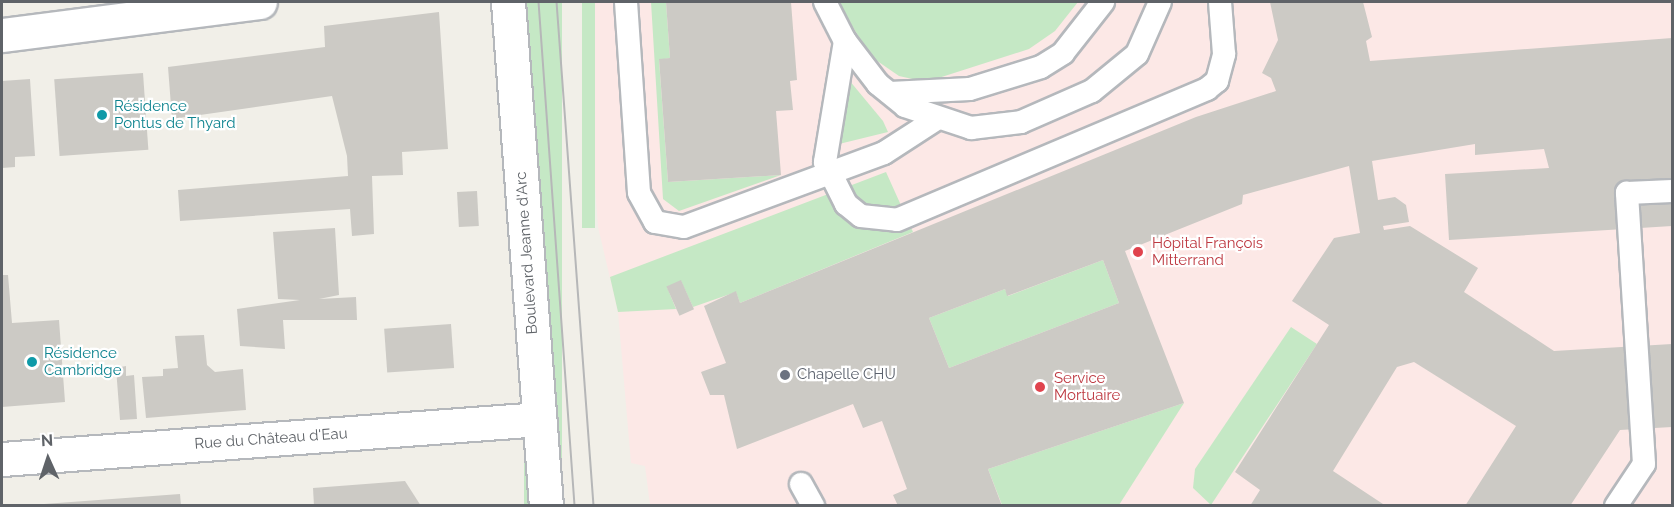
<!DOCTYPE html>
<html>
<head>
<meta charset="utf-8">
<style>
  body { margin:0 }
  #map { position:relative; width:1674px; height:507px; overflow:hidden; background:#f1efe8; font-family:Raleway,sans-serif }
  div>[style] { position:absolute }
  .medical>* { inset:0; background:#fce8e6 }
  .green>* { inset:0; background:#c5e8c5; transform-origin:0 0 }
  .building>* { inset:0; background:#cccac5; transform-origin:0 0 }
  .roads { filter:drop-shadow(2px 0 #b5b8bc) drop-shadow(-2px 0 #b5b8bc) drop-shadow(0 2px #b5b8bc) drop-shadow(0 -2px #b5b8bc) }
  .lane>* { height:22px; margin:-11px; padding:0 11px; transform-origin:11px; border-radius:11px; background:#fff }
  .street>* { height:33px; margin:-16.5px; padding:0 16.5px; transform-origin:16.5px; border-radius:16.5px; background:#fff }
  .secondary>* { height:33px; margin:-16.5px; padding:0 16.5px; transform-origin:16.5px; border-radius:16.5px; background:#fff }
  .tram>* { height:1.5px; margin:-0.75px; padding:0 0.75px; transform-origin:0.75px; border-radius:0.75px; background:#b6b7b8 }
  .dots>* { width:16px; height:16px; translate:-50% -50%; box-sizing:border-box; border:3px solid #fff; border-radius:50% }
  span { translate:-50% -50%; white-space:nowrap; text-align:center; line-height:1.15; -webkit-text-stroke:4.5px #fff; paint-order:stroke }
  .culture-label { font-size:15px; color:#0d838f }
  .left { translate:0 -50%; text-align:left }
  .health-label { font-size:15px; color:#be3a42 }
  .street-label { font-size:15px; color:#5f6368 }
  .worship-label { font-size:15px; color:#5b616d }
  .frame { position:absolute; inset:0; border:3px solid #5f6368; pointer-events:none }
  .north { position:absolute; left:18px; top:429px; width:60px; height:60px; -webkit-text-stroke:4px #fff; paint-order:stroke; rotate:357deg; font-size:16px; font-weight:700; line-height:24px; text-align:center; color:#5f6368 }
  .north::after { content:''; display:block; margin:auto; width:21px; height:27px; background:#5f6368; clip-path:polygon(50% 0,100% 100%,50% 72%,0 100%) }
</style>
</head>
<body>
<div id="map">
  <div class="medical">
    <i style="clip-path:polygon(582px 2px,1672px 2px,1672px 505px,650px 505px,645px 466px,631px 463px,618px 312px,598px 227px)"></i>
  </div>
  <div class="green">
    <i style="left:524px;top:2px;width:38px;height:505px"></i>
    <i style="left:582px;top:2px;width:13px;height:226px"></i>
    <i style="clip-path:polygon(651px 2px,666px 2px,670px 58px,659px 60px,668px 182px,781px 175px,679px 211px,663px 199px)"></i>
    <i style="clip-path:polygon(838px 2px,1078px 2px,1055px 31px,1029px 49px,926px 82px,899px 76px,870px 56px)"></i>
    <i style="clip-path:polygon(844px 74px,883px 121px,888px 132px,839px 144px)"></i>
    <i style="clip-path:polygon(886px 172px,913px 232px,740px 303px,736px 292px,693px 307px,681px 281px,667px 287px,676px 309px,618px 312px,610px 277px)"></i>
    <i style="clip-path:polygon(1103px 260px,1119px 303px,949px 368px,929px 318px,1005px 289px,1008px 296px)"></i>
    <i style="clip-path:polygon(1291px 327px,1317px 344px,1211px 505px,1193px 488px,1195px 469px)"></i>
    <i style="clip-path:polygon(1184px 403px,1119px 505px,1002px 505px,988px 469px)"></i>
  </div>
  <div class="building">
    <i style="clip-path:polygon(666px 2px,791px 2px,797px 80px,790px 81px,793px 110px,776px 111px,781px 175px,668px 182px,659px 59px,670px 58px)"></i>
    <i style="clip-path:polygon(evenodd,1270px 2px,1363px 2px,1372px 37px,1366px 41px,1370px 61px,1672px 38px,1672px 226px,1449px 240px,1445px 174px,1549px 168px,1544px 149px,1475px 155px,1475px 144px,1372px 161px,1378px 200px,1395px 197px,1406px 205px,1409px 222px,1383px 226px,1384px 230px,1410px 226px,1478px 268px,1464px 292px,1554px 351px,1672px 344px,1672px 427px,1620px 430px,1570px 506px,1465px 506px,1516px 426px,1414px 362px,1397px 367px,1333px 471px,1386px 506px,1250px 506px,1260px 490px,1235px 472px,1329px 325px,1292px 301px,1334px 238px,1360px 233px,1349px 166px,1243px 195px,1242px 204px,1125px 251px,1184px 403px,988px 469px,1002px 506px,898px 506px,893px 495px,907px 489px,882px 421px,863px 428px,853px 404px,737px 449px,724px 395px,710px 395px,701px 372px,726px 363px,704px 306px,736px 291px,740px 303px,1196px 117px,1276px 91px,1271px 78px,1262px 73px,1278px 40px,1270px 2px,1103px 260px,1119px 303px,949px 368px,929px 318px,1005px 289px,1007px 296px,1103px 260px)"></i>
    <i style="clip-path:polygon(439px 12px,448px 149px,402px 152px,403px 175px,372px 176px,374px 234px,352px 236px,350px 209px,180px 221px,178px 190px,348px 176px,347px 156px,332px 96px,172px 119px,168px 67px,325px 47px,324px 26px)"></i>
    <i style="left:143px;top:73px;width:77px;height:89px;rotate:86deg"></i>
    <i style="clip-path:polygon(30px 79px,35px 156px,15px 157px,15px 167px,2px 168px,2px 81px)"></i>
    <i style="left:477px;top:191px;width:35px;height:20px;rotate:87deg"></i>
    <i style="clip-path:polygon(335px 228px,339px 295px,319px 299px,356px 297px,357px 320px,283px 320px,285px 349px,240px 346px,237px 309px,300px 300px,278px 299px,273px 232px)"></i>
    <i style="clip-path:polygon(2px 275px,8px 275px,12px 323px,59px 320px,65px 402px,2px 407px)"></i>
    <i style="left:681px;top:280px;width:32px;height:16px;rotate:66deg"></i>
    <i style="left:451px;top:324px;width:44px;height:67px;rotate:86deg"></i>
    <i style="clip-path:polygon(204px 335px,207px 365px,215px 372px,243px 369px,246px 410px,146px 418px,142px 377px,163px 376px,163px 369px,178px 368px,175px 336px)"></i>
    <i style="clip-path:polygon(126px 366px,126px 376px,134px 375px,137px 419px,120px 420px,116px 368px)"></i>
    <i style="clip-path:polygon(405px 481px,421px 506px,314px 506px,313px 488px)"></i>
    <i style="clip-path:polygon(180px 494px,181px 506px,44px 506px,44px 504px)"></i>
  </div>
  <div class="roads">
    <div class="lane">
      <i style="left:626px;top:2px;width:191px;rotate:86.1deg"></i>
      <i style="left:639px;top:193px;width:33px;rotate:61deg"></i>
      <i style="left:655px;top:222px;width:29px;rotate:10deg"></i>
      <i style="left:684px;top:227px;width:213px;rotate:-20.3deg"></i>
      <i style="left:884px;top:153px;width:61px;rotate:-32.9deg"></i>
      <i style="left:825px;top:2px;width:44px;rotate:62.9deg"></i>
      <i style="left:845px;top:41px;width:54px;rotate:52.5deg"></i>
      <i style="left:878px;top:84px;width:35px;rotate:39deg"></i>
      <i style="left:905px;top:106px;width:70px;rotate:18.4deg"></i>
      <i style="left:971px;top:128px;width:50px;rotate:-6.8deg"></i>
      <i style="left:1021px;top:122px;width:77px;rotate:-23.6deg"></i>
      <i style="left:1092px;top:91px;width:58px;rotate:-39.4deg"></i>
      <i style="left:1137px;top:54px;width:57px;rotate:-66.1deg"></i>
      <i style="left:845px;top:41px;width:123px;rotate:99.4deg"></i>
      <i style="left:825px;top:162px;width:47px;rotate:63.4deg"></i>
      <i style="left:846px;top:204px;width:19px;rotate:39deg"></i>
      <i style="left:861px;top:216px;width:36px;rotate:6deg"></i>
      <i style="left:897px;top:220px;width:337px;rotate:-22.9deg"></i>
      <i style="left:1207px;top:89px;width:13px;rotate:-39deg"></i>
      <i style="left:1217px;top:81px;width:28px;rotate:-75deg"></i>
      <i style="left:1224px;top:54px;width:52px;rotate:-94.4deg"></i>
      <i style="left:890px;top:93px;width:80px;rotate:-2.9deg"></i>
      <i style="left:970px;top:89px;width:74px;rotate:-17.2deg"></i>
      <i style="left:1041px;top:67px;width:26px;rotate:-32deg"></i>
      <i style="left:1063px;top:53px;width:65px;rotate:-51.9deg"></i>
      <i style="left:801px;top:484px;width:25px;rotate:61deg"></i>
      <i style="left:1616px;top:506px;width:50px;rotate:-56.3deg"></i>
      <i style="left:1644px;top:464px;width:272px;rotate:-93.6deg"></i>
      <i style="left:1627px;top:193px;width:45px;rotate:-2.5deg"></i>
    </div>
    <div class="street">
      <i style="left:2px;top:35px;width:260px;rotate:-7.3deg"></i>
      <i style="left:2px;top:459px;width:539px;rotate:-4.25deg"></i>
    </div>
    <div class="secondary">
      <i style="left:508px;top:2px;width:505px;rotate:85.69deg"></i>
    </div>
  </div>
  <div class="tram">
    <i style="left:539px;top:2px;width:505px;rotate:85.91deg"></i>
    <i style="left:557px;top:2px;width:505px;rotate:85.8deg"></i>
  </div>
  <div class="dots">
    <i style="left:102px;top:115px;background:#0f9aa8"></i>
    <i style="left:1138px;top:252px;background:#e0444e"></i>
    <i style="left:32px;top:362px;background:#0f9aa8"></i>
    <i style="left:785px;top:375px;background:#6b7280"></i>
    <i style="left:1040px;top:387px;background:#e0444e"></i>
  </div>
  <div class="culture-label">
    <span class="left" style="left:114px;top:115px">Résidence<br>Pontus de Thyard</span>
    <span class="left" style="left:44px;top:362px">Résidence<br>Cambridge</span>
  </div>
  <div class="health-label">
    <span class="left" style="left:1152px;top:252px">Hôpital François<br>Mitterrand</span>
    <span class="left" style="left:1054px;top:387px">Service<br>Mortuaire</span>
  </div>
  <div class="street-label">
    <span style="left:527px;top:253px;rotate:-94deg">Boulevard Jeanne d'Arc</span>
    <span style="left:271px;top:439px;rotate:-4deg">Rue du Château d'Eau</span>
  </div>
  <div class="worship-label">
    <span class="left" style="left:797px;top:375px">Chapelle CHU</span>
  </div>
  <div class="frame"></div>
  <div class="north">N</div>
</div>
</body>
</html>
